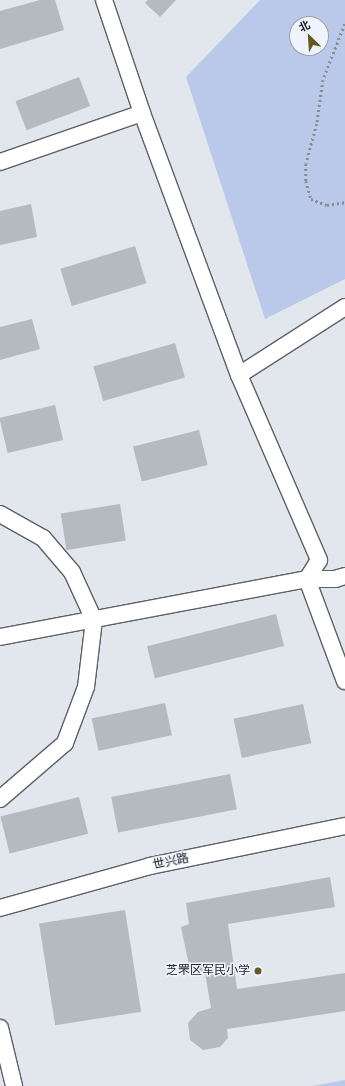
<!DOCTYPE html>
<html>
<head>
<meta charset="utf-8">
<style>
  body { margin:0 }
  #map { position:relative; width:345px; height:1086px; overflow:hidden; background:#e2e6ed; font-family:"Space Grotesk","Noto Sans SC",sans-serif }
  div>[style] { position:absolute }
  .green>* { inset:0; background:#bac9ea }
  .building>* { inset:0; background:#b5b9c0; transform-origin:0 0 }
  .path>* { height:2.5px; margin-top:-1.25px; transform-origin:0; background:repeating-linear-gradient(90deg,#898c91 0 2px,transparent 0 5px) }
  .roads { filter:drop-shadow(1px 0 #5d6066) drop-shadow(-1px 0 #5d6066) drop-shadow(0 1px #5d6066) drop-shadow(0 -1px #5d6066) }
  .minor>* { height:16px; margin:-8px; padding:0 8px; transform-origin:8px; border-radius:8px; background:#fff }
  .dots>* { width:11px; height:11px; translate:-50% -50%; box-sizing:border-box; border:2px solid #eff3fa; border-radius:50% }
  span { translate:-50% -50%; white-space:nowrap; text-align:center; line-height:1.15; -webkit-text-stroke:3px #eff3fa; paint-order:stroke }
  .street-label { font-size:12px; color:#222326 }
  .poi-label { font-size:12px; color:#222326 }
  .right { translate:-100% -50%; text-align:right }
  .north { position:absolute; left:289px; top:16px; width:40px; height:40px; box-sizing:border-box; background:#eff3fa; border:1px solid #9da0a5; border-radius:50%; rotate:335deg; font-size:11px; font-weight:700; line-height:16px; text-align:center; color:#222326 }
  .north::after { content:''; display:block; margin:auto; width:14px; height:18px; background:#6a5524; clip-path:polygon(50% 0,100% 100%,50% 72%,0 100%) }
</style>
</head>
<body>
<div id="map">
  <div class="green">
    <i style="clip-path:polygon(evenodd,260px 0,345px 0,345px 279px,265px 319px,186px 77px,260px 0,297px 24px,321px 24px,321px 48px,297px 48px,297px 24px)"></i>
    <i style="clip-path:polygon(345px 1080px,345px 1086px,312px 1086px)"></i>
  </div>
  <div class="building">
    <i style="clip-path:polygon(40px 0,55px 0,64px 30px,0 49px,0 11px)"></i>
    <i style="clip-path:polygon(148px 0,176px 0,160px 17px,145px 3px)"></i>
    <i style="left:79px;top:77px;width:31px;height:68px;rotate:69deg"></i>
    <i style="clip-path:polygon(31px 204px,37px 237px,0 245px,0 211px)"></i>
    <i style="left:135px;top:246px;width:39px;height:78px;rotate:73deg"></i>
    <i style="clip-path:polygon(32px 319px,40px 349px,0 360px,0 327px)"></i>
    <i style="left:175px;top:343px;width:36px;height:85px;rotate:74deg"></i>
    <i style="left:55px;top:405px;width:36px;height:57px;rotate:77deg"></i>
    <i style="left:199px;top:430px;width:36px;height:68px;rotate:76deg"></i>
    <i style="left:120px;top:504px;width:37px;height:60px;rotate:81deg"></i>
    <i style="left:276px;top:614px;width:33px;height:133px;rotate:76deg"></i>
    <i style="left:165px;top:703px;width:33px;height:75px;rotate:78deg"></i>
    <i style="left:303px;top:704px;width:40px;height:71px;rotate:78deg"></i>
    <i style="left:230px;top:774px;width:36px;height:121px;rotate:79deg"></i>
    <i style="left:79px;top:797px;width:38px;height:81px;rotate:76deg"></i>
    <i style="clip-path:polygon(330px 877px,335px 907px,228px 924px,237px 989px,345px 973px,345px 1011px,227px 1029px,228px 1038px,220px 1047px,203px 1050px,190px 1040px,188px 1023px,198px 1012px,211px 1008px,205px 973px,191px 975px,181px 927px,189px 924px,186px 903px)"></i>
    <i style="left:125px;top:910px;width:103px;height:87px;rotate:81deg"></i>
  </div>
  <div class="path">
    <i style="left:345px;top:24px;width:60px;rotate:111.4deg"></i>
    <i style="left:323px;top:80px;width:44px;rotate:97.8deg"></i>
    <i style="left:317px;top:124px;width:41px;rotate:105.4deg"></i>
    <i style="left:306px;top:164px;width:17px;rotate:90deg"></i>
    <i style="left:306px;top:181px;width:19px;rotate:74deg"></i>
    <i style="left:311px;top:199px;width:17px;rotate:21deg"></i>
    <i style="left:327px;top:205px;width:18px;rotate:-9deg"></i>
  </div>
  <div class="roads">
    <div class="minor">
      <i style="left:104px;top:0;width:119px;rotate:71.4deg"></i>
      <i style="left:142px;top:113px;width:279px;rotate:69.7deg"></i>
      <i style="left:239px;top:375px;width:202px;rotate:66.6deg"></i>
      <i style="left:319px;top:560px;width:22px;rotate:122deg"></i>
      <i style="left:307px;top:579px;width:109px;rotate:69.6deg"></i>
      <i style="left:0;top:162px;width:150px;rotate:-19deg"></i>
      <i style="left:239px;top:375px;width:126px;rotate:-32.7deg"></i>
      <i style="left:0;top:514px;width:49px;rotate:29.2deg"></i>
      <i style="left:43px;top:538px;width:45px;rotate:49.5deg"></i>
      <i style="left:72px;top:572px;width:53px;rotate:65.4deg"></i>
      <i style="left:94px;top:620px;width:67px;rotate:96.8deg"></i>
      <i style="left:86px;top:687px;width:60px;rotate:110.6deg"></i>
      <i style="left:65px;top:743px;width:86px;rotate:139.3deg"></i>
      <i style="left:0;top:637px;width:312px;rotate:-10.7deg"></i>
      <i style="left:307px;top:579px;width:28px"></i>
      <i style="left:335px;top:579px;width:10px;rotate:-17deg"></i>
      <i style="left:0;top:908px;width:156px;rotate:-15.6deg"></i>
      <i style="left:150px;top:866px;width:199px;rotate:-11.6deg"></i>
      <i style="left:0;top:1028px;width:60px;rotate:76.4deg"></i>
    </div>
  </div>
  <div class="dots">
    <i style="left:258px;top:971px;background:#6a5524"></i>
  </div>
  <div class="street-label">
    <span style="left:171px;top:862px;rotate:-12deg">世兴路</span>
  </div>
  <div class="poi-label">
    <span class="right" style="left:250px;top:971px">芝罘区军民小学</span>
  </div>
  <div class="north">北</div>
</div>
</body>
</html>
